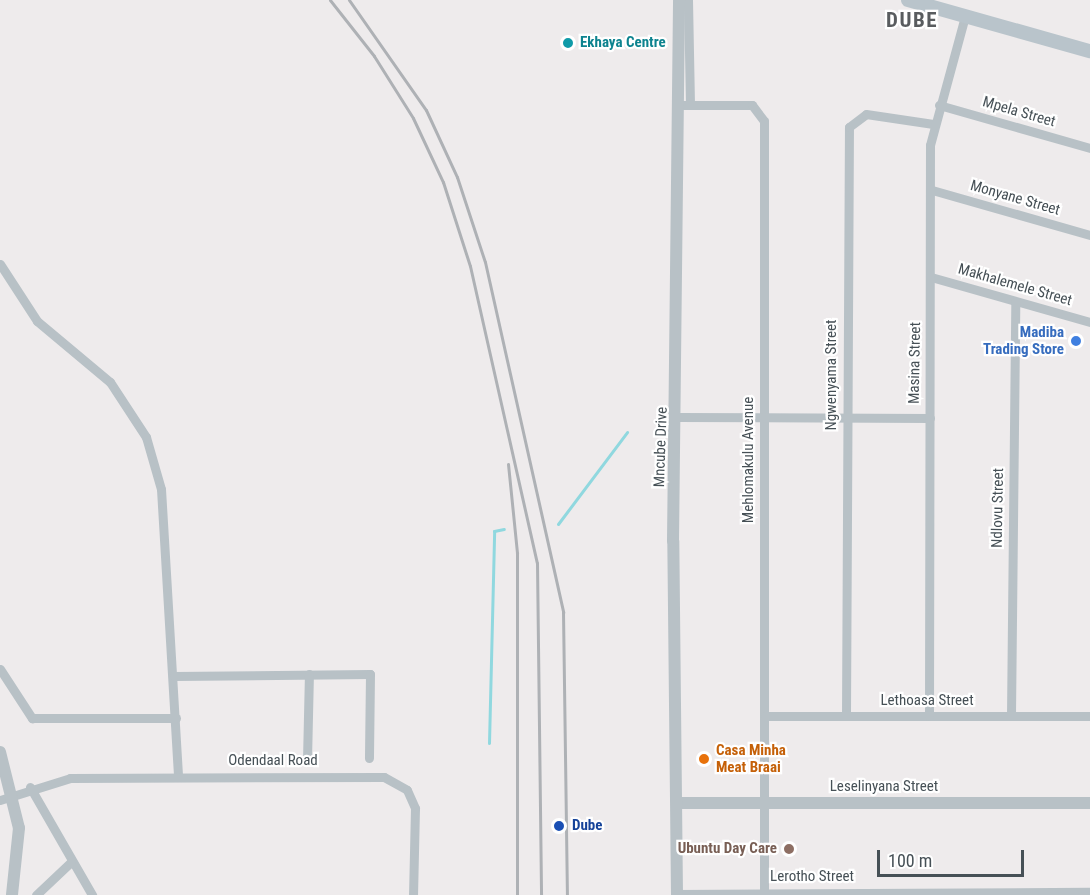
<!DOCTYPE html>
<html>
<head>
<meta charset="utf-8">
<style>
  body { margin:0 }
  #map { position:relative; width:1090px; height:895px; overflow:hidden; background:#eeebec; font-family:"Roboto Condensed",sans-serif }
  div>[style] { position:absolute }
  .stream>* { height:3px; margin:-1.5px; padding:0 1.5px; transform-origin:1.5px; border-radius:1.5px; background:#90d8df }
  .minor>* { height:9px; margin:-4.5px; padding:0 4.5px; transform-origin:4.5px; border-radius:4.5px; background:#b8c1c6 }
  .tertiary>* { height:12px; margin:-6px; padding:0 6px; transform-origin:6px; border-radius:6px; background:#b8c1c6 }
  .secondary>* { height:14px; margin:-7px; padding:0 7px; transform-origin:7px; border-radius:7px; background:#b9c4cb }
  .rail>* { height:3px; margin:-1.5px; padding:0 1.5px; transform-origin:1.5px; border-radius:1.5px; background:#aeb1b5 }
  .dots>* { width:16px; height:16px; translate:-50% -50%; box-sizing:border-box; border:3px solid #fff; border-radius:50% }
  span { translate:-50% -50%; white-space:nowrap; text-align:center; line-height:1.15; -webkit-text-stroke:4.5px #fff; paint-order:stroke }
  .culture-label { font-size:15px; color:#0d838f; font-weight:700 }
  .left { translate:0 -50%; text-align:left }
  .street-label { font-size:15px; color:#465056 }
  .shop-label { font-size:15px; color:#366cbe; font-weight:700 }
  .right { translate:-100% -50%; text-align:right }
  .food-label { font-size:15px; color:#c56008; font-weight:700 }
  .transit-label { font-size:15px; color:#164399; font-weight:700 }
  .education-label { font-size:15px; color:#785e54; font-weight:700 }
  .district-label { font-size:21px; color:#595c5f; font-weight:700; letter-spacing:1.5px }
  .scale { position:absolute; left:877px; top:850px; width:147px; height:27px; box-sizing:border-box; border:3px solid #465056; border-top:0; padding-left:8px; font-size:18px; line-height:21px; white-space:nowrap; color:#465056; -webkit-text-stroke:4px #fff; paint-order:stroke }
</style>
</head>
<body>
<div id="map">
  <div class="stream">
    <i style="left:558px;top:524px;width:115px;rotate:-53.1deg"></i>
    <i style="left:489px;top:743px;width:212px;rotate:-88.6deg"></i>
    <i style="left:494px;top:531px;width:10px;rotate:-11deg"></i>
  </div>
  <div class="minor">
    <i style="left:688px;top:0;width:105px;rotate:88.9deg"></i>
    <i style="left:677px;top:105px;width:75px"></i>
    <i style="left:752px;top:105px;width:20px;rotate:53deg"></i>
    <i style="left:764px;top:121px;width:774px;rotate:90deg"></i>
    <i style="left:939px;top:105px;width:157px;rotate:15.9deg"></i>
    <i style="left:932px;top:190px;width:164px;rotate:15.9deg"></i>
    <i style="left:0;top:264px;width:68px;rotate:57deg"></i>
    <i style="left:37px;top:321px;width:95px;rotate:39.9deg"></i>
    <i style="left:110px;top:382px;width:66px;rotate:56.8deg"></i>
    <i style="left:146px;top:437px;width:54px;rotate:73.9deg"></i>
    <i style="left:161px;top:489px;width:288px;rotate:86.6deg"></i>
    <i style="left:931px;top:277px;width:165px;rotate:15.8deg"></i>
    <i style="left:677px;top:417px;width:253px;rotate:0.2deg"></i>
    <i style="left:0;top:669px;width:59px;rotate:56.9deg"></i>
    <i style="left:32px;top:718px;width:144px"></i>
    <i style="left:174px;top:676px;width:196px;rotate:-0.6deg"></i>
    <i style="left:370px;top:674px;width:84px;rotate:90.7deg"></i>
    <i style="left:846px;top:715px;width:588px;rotate:-89.71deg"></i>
    <i style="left:849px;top:127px;width:21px;rotate:-37deg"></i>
    <i style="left:866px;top:114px;width:68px;rotate:8.5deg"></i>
    <i style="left:1011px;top:715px;width:413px;rotate:-89.4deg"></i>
    <i style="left:765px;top:716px;width:325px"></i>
    <i style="left:929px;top:716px;width:571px;rotate:-89.9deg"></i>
    <i style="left:930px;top:145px;width:134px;rotate:-74.8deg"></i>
    <i style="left:307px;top:760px;width:86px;rotate:-88.7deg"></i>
    <i style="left:30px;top:787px;width:125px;rotate:60.1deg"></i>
    <i style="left:0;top:800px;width:73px;rotate:-17.4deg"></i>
    <i style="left:70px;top:778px;width:314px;rotate:-0.2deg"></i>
    <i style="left:384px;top:777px;width:26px;rotate:29deg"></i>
    <i style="left:407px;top:790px;width:20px;rotate:66deg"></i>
    <i style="left:415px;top:808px;width:87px;rotate:91.3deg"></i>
    <i style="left:677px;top:894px;width:413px;rotate:-0.3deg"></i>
    <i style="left:36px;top:895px;width:48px;rotate:-43.3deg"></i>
  </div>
  <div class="tertiary">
    <i style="left:0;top:752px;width:78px;rotate:76deg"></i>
    <i style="left:19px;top:828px;width:67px;rotate:96deg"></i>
    <i style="left:678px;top:803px;width:412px"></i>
    <i style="left:677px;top:895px;width:354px;rotate:-90.6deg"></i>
    <i style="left:673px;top:541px;width:541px;rotate:-89.36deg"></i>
  </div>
  <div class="secondary">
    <i style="left:908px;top:0;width:189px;rotate:15.7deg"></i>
  </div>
  <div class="rail">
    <i style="left:330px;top:0;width:71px;rotate:51.8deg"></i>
    <i style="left:374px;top:56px;width:73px;rotate:57.8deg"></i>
    <i style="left:413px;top:118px;width:71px;rotate:64.9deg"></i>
    <i style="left:443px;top:182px;width:88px;rotate:72.2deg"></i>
    <i style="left:470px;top:266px;width:304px;rotate:77.3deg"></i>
    <i style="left:537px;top:563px;width:332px;rotate:89.3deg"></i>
    <i style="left:349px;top:0;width:134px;rotate:55deg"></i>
    <i style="left:426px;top:110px;width:74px;rotate:65.2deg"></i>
    <i style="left:457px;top:177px;width:89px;rotate:71.8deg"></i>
    <i style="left:485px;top:262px;width:359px;rotate:77.4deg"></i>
    <i style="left:563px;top:612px;width:283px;rotate:89.2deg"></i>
    <i style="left:508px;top:464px;width:89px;rotate:84.2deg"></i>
    <i style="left:517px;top:553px;width:342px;rotate:90deg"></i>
  </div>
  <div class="dots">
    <i style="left:568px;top:43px;background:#0f9aa8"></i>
    <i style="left:1076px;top:341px;background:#3f7fe0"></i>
    <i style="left:704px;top:759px;background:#e8710a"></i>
    <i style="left:559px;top:826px;background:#1a4fb4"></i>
    <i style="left:789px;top:849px;background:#8d6e63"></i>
  </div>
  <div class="culture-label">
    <span class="left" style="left:580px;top:43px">Ekhaya Centre</span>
  </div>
  <div class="street-label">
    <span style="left:1019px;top:112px;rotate:16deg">Mpela Street</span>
    <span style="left:1015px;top:198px;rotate:16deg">Monyane Street</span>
    <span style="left:1015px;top:285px;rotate:16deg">Makhalemele Street</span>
    <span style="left:915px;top:363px;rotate:-89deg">Masina Street</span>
    <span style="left:832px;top:375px;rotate:-90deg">Ngwenyama Street</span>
    <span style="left:661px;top:447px;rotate:-88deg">Mncube Drive</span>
    <span style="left:749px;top:460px;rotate:-90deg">Mehlomakulu Avenue</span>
    <span style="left:998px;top:508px;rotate:-89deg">Ndlovu Street</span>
    <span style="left:927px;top:701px">Lethoasa Street</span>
    <span style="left:273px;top:761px">Odendaal Road</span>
    <span style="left:884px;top:787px">Leselinyana Street</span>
    <span style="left:812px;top:877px">Lerotho Street</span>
  </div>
  <div class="shop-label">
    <span class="right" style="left:1064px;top:341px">Madiba<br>Trading Store</span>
  </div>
  <div class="food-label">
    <span class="left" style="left:716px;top:759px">Casa Minha<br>Meat Braai</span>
  </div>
  <div class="transit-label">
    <span class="left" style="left:572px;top:826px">Dube</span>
  </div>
  <div class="education-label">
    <span class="right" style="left:777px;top:849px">Ubuntu Day Care</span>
  </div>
  <div class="district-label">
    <span style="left:912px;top:20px">DUBE</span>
  </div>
  <div class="scale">100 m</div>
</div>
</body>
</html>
